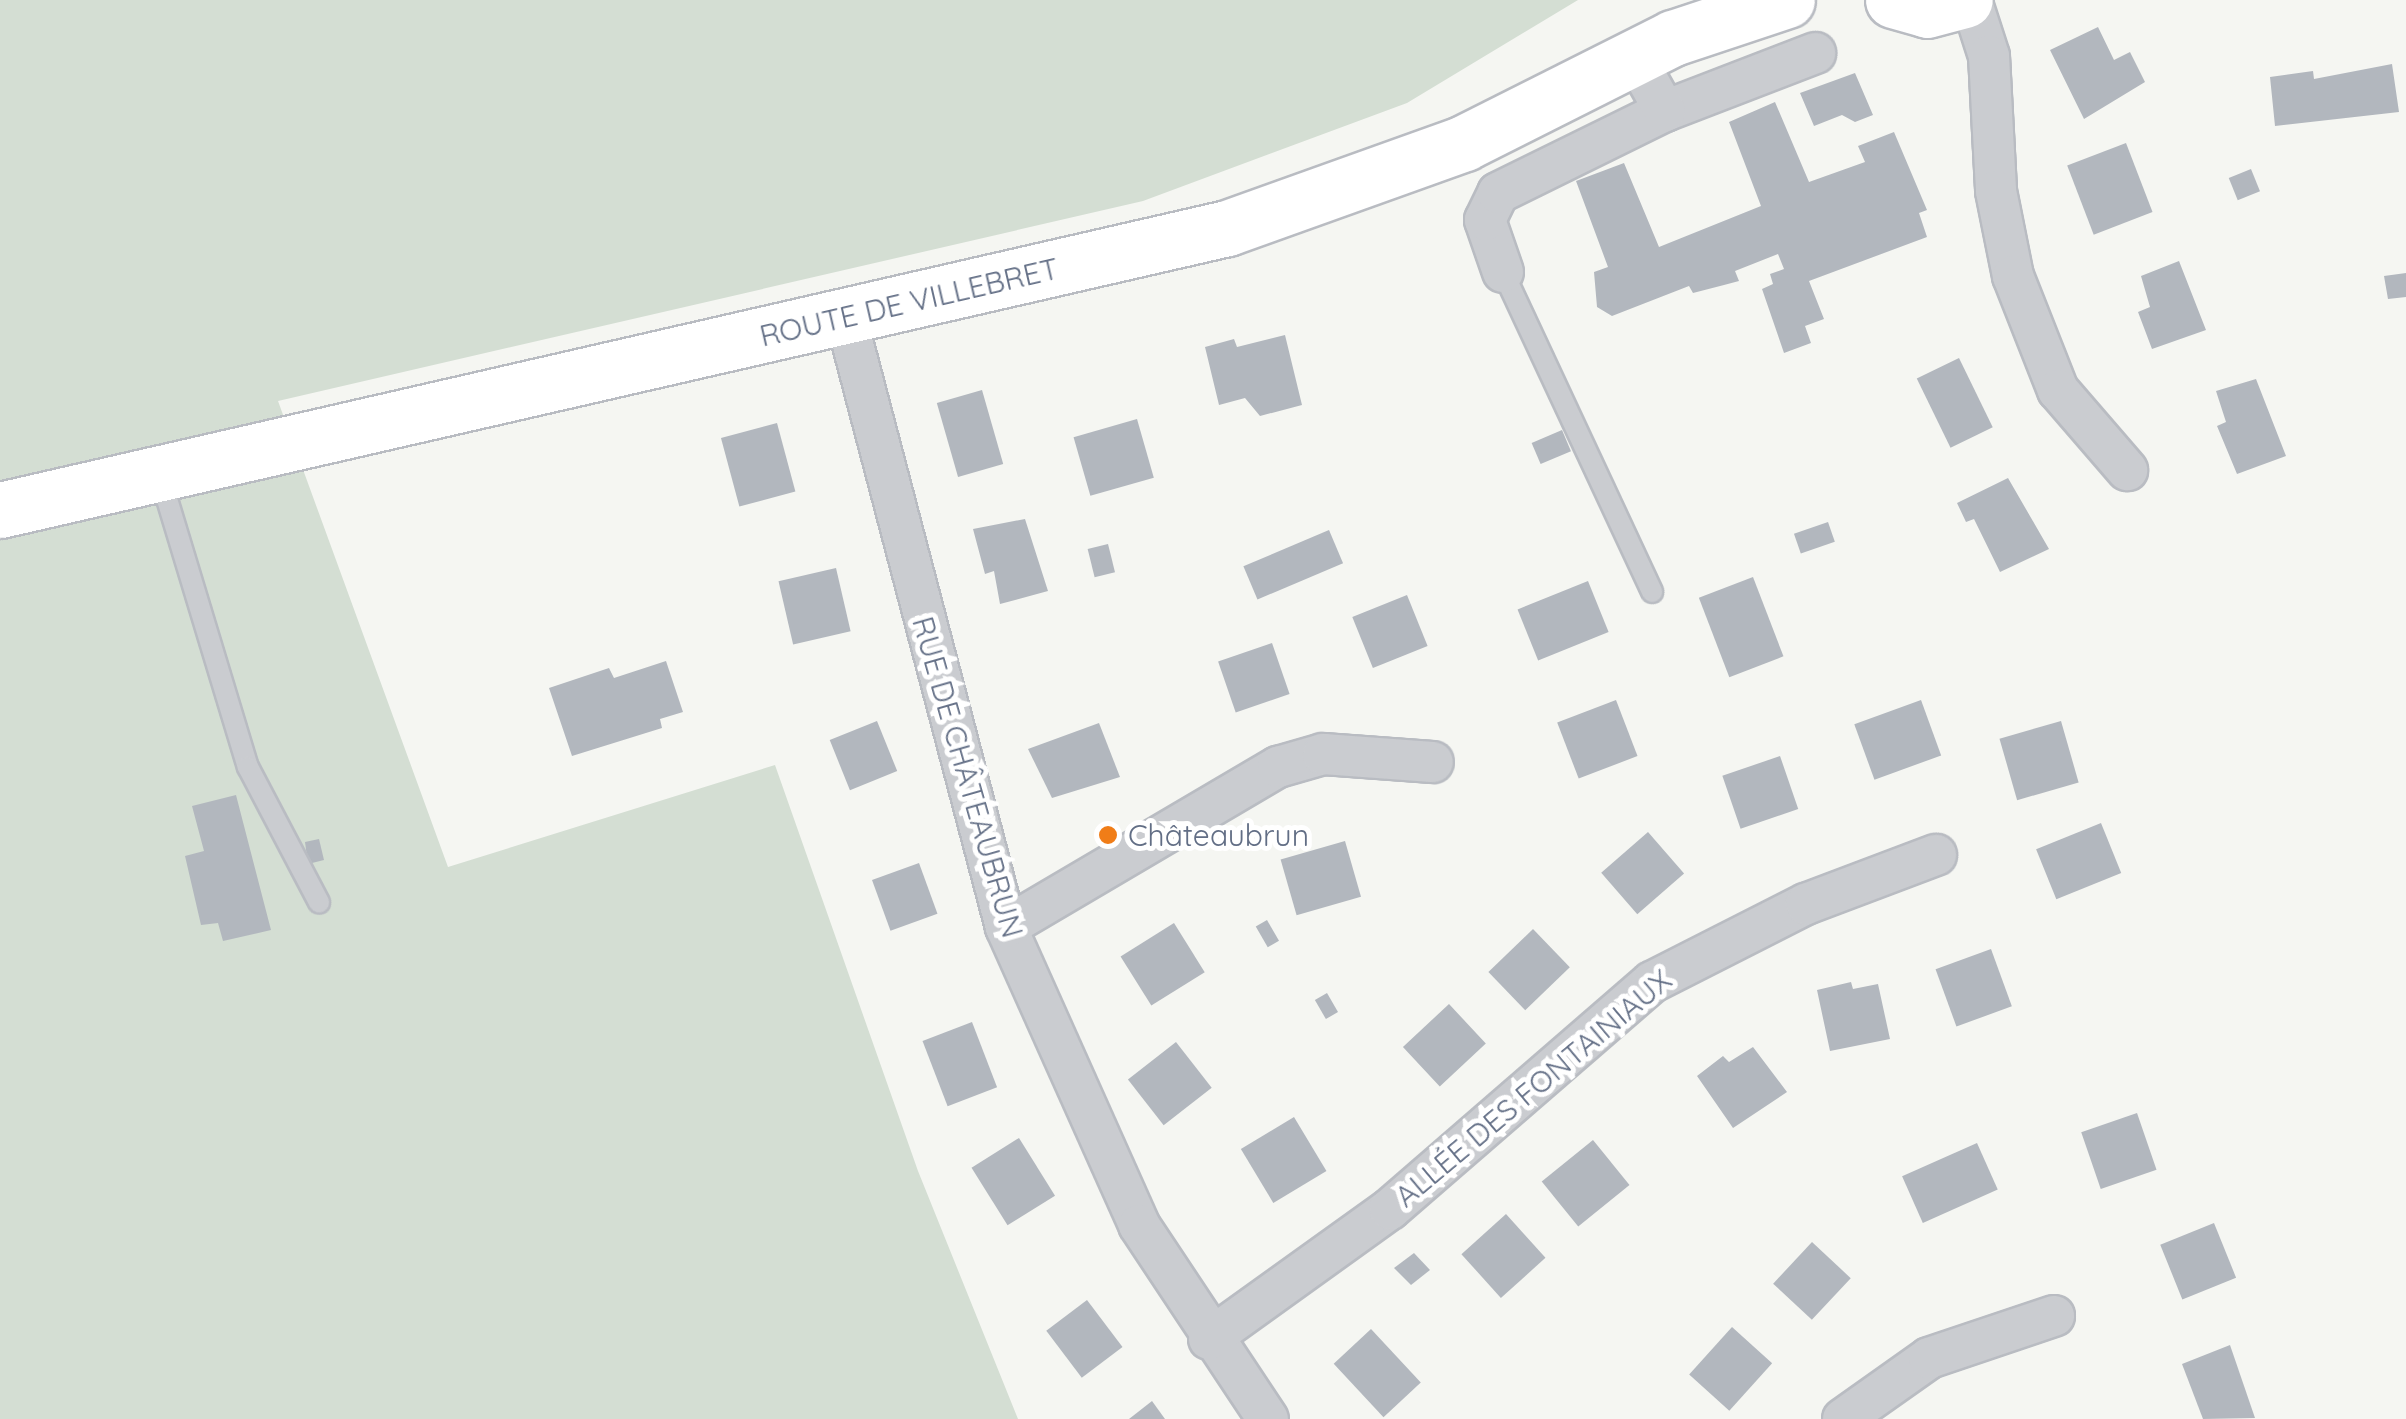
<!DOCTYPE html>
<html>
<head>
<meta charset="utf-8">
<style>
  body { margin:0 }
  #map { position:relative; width:2406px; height:1419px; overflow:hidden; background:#f5f6f2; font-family:Quicksand,sans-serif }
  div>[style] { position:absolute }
  .green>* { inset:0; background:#d4ded3 }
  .building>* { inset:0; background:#b2b7be; transform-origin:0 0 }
  .roads { filter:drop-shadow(2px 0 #b9bcc2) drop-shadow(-2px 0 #b9bcc2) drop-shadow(0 2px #b9bcc2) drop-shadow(0 -2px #b9bcc2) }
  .service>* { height:20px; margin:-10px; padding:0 10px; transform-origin:10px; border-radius:10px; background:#caccd0 }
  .minor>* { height:40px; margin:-20px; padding:0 20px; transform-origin:20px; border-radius:20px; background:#caccd0 }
  .secondary>* { height:55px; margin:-27.5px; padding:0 27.5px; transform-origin:27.5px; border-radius:27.5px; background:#fff }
  .dots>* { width:28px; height:28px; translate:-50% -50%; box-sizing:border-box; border:5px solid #fff; border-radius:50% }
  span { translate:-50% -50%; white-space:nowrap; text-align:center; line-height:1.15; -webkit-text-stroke:10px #fff; paint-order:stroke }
  .street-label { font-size:30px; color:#626e85 }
  .poi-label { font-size:30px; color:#626e85 }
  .left { translate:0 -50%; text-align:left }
</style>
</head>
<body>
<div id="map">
  <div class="green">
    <i style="clip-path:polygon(0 0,1578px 0,1407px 103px,1143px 201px,278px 401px,448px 867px,775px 765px,918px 1171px,1018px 1419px,0 1419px)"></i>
  </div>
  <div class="building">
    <i style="clip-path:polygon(2098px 27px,2114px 60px,2130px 52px,2145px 82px,2084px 119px,2050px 50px)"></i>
    <i style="clip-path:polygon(2392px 64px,2399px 112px,2275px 126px,2270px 77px,2313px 71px,2314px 79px)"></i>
    <i style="clip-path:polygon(1855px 73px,1873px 115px,1855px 122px,1842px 115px,1814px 126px,1800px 93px)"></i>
    <i style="clip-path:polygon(1775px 102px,1809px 182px,1865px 162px,1858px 146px,1894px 132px,1927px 210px,1919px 213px,1927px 237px,1809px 281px,1824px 319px,1805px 326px,1811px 343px,1784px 353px,1762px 289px,1773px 284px,1770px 274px,1784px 269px,1778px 254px,1735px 271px,1739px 281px,1724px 285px,1693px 293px,1689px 286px,1612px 316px,1597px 307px,1594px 272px,1608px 267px,1576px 181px,1624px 163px,1659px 247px,1761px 206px,1729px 122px)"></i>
    <i style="left:2126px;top:143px;width:74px;height:63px;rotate:69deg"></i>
    <i style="left:2251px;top:169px;width:24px;height:24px;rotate:68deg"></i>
    <i style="clip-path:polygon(2179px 261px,2206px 330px,2152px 349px,2138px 312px,2150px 307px,2141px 276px)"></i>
    <i style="clip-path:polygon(2406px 273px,2406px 297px,2388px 299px,2384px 276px)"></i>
    <i style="clip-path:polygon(1285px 335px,1302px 405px,1260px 416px,1245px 398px,1219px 405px,1205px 347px,1234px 339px,1237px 347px)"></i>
    <i style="left:1959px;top:358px;width:77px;height:47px;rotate:64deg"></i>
    <i style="clip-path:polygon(2256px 379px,2286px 456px,2237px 474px,2217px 426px,2226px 422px,2216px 391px)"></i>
    <i style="left:982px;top:390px;width:77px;height:47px;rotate:74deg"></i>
    <i style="left:1137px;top:419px;width:61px;height:66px;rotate:74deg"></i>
    <i style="left:777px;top:423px;width:71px;height:58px;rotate:75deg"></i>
    <i style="left:1562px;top:430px;width:23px;height:33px;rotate:67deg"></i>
    <i style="clip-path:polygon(2008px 478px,2049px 549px,2000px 572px,1974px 519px,1966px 522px,1957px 503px)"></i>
    <i style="clip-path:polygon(1025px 519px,1048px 591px,1000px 604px,994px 571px,985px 574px,973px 529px)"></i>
    <i style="left:1828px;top:522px;width:21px;height:36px;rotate:71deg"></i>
    <i style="left:1329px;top:530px;width:36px;height:93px;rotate:67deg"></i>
    <i style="left:1108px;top:544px;width:29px;height:21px;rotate:76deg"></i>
    <i style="left:836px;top:568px;width:65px;height:59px;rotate:77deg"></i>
    <i style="left:1753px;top:577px;width:85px;height:58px;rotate:69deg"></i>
    <i style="left:1588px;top:581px;width:55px;height:76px;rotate:68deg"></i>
    <i style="left:1407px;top:595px;width:55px;height:59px;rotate:68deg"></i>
    <i style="left:1272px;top:643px;width:54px;height:57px;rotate:71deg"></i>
    <i style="clip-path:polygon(666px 661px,683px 712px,660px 719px,662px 728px,572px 756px,549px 688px,609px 668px,614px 678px)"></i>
    <i style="left:1616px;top:700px;width:60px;height:63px;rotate:69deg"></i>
    <i style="left:1921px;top:700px;width:59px;height:71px;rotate:70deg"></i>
    <i style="left:877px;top:721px;width:54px;height:51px;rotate:68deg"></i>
    <i style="left:2061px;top:721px;width:64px;height:64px;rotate:74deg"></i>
    <i style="clip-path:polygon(1099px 723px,1120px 777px,1052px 798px,1028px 749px)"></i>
    <i style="left:1780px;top:756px;width:56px;height:61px;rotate:71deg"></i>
    <i style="clip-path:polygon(236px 795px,271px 930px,223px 941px,218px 923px,201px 925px,185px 856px,204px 851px,192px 806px)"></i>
    <i style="left:2101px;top:823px;width:54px;height:70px;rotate:68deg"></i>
    <i style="left:1648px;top:832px;width:55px;height:62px;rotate:49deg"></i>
    <i style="clip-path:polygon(319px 839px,324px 860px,308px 864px,305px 842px)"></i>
    <i style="left:1345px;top:841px;width:58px;height:67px;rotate:74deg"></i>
    <i style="left:919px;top:863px;width:54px;height:50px;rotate:70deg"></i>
    <i style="left:1267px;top:920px;width:24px;height:13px;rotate:60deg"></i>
    <i style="left:1174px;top:923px;width:58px;height:63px;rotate:58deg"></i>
    <i style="left:1533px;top:929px;width:53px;height:62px;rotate:46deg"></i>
    <i style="left:1991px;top:949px;width:61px;height:59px;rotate:70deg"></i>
    <i style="clip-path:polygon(1851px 982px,1853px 989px,1878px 984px,1890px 1039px,1830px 1051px,1817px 990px)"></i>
    <i style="left:1327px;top:993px;width:22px;height:14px;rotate:60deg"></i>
    <i style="left:1449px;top:1004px;width:54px;height:63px;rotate:47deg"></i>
    <i style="left:972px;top:1022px;width:70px;height:53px;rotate:69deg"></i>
    <i style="left:1176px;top:1042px;width:58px;height:61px;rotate:52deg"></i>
    <i style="clip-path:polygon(1753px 1047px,1787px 1092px,1733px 1128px,1697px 1076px,1723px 1056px,1729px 1062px)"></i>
    <i style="left:2137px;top:1113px;width:60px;height:59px;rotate:71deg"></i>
    <i style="left:1294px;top:1117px;width:63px;height:62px;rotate:59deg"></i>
    <i style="left:1019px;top:1138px;width:68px;height:56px;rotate:58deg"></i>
    <i style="left:1593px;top:1140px;width:58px;height:66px;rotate:51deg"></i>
    <i style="left:1977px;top:1143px;width:51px;height:82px;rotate:66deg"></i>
    <i style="left:1506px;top:1214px;width:59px;height:60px;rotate:48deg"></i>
    <i style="left:2214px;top:1223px;width:59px;height:58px;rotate:68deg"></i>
    <i style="left:1812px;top:1242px;width:53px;height:57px;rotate:43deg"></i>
    <i style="clip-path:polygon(1414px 1253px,1430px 1270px,1411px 1285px,1394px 1268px)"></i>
    <i style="left:1087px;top:1300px;width:59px;height:51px;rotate:53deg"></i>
    <i style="left:1732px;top:1327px;width:54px;height:64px;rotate:42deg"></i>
    <i style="left:1371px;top:1329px;width:73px;height:51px;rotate:47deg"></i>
    <i style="clip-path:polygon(2230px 1345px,2255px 1418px,2203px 1419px,2182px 1364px)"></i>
    <i style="clip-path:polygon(1152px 1401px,1165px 1419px,1129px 1419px)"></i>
  </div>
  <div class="roads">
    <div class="service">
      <i style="left:1503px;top:272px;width:353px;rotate:65deg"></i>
      <i style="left:160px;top:476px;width:304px;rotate:73.2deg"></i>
      <i style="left:248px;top:767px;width:153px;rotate:62.3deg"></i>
    </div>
    <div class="minor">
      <i style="left:1971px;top:0;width:59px;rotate:72.2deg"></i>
      <i style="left:1989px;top:56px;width:135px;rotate:87deg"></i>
      <i style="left:1996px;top:191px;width:87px;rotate:78.7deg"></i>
      <i style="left:2013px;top:276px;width:123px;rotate:68.5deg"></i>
      <i style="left:2058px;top:390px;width:106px;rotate:49.2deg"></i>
      <i style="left:1665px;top:111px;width:161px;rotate:-21.1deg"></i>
      <i style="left:1503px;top:272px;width:55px;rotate:-109.1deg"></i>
      <i style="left:1485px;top:220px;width:30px;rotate:-64deg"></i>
      <i style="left:1498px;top:193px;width:186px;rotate:-26.2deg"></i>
      <i style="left:1665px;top:111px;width:63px;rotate:-119.4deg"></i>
      <i style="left:846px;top:318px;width:630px;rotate:75.28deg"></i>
      <i style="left:1006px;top:927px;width:326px;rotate:65.9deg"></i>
      <i style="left:1139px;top:1225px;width:233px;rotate:56.4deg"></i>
      <i style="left:1006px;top:927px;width:316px;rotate:-30.5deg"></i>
      <i style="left:1278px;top:767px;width:47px;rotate:-16.1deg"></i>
      <i style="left:1323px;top:754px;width:110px;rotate:4.2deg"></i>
      <i style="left:1209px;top:1339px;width:223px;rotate:-35.7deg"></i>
      <i style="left:1390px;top:1209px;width:347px;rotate:-40.9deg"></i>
      <i style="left:1652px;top:982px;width:173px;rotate:-26.9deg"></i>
      <i style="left:1806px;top:904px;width:139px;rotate:-20.7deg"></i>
      <i style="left:1843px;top:1419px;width:105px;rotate:-35.3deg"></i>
      <i style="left:1929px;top:1358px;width:132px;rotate:-18.6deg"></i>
    </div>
    <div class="secondary">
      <i style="left:1893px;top:0;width:35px;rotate:16deg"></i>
      <i style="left:1927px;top:10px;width:39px;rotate:-15deg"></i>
      <i style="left:0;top:510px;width:1259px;rotate:-12.94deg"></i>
      <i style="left:1227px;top:228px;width:252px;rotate:-19.7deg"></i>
      <i style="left:1464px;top:143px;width:234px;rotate:-26.7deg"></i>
      <i style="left:1673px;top:38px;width:120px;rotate:-18.4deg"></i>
    </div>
  </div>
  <div class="dots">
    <i style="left:1108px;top:835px;background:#f07d18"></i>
  </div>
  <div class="street-label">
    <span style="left:909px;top:302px;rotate:-13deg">ROUTE DE VILLEBRET</span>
    <span style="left:968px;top:777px;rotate:74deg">RUE DE CHÂTEAUBRUN</span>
    <span style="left:1533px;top:1088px;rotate:-40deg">ALLÉE DES FONTAINIAUX</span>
  </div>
  <div class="poi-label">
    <span class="left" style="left:1128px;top:835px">Châteaubrun</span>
  </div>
</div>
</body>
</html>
